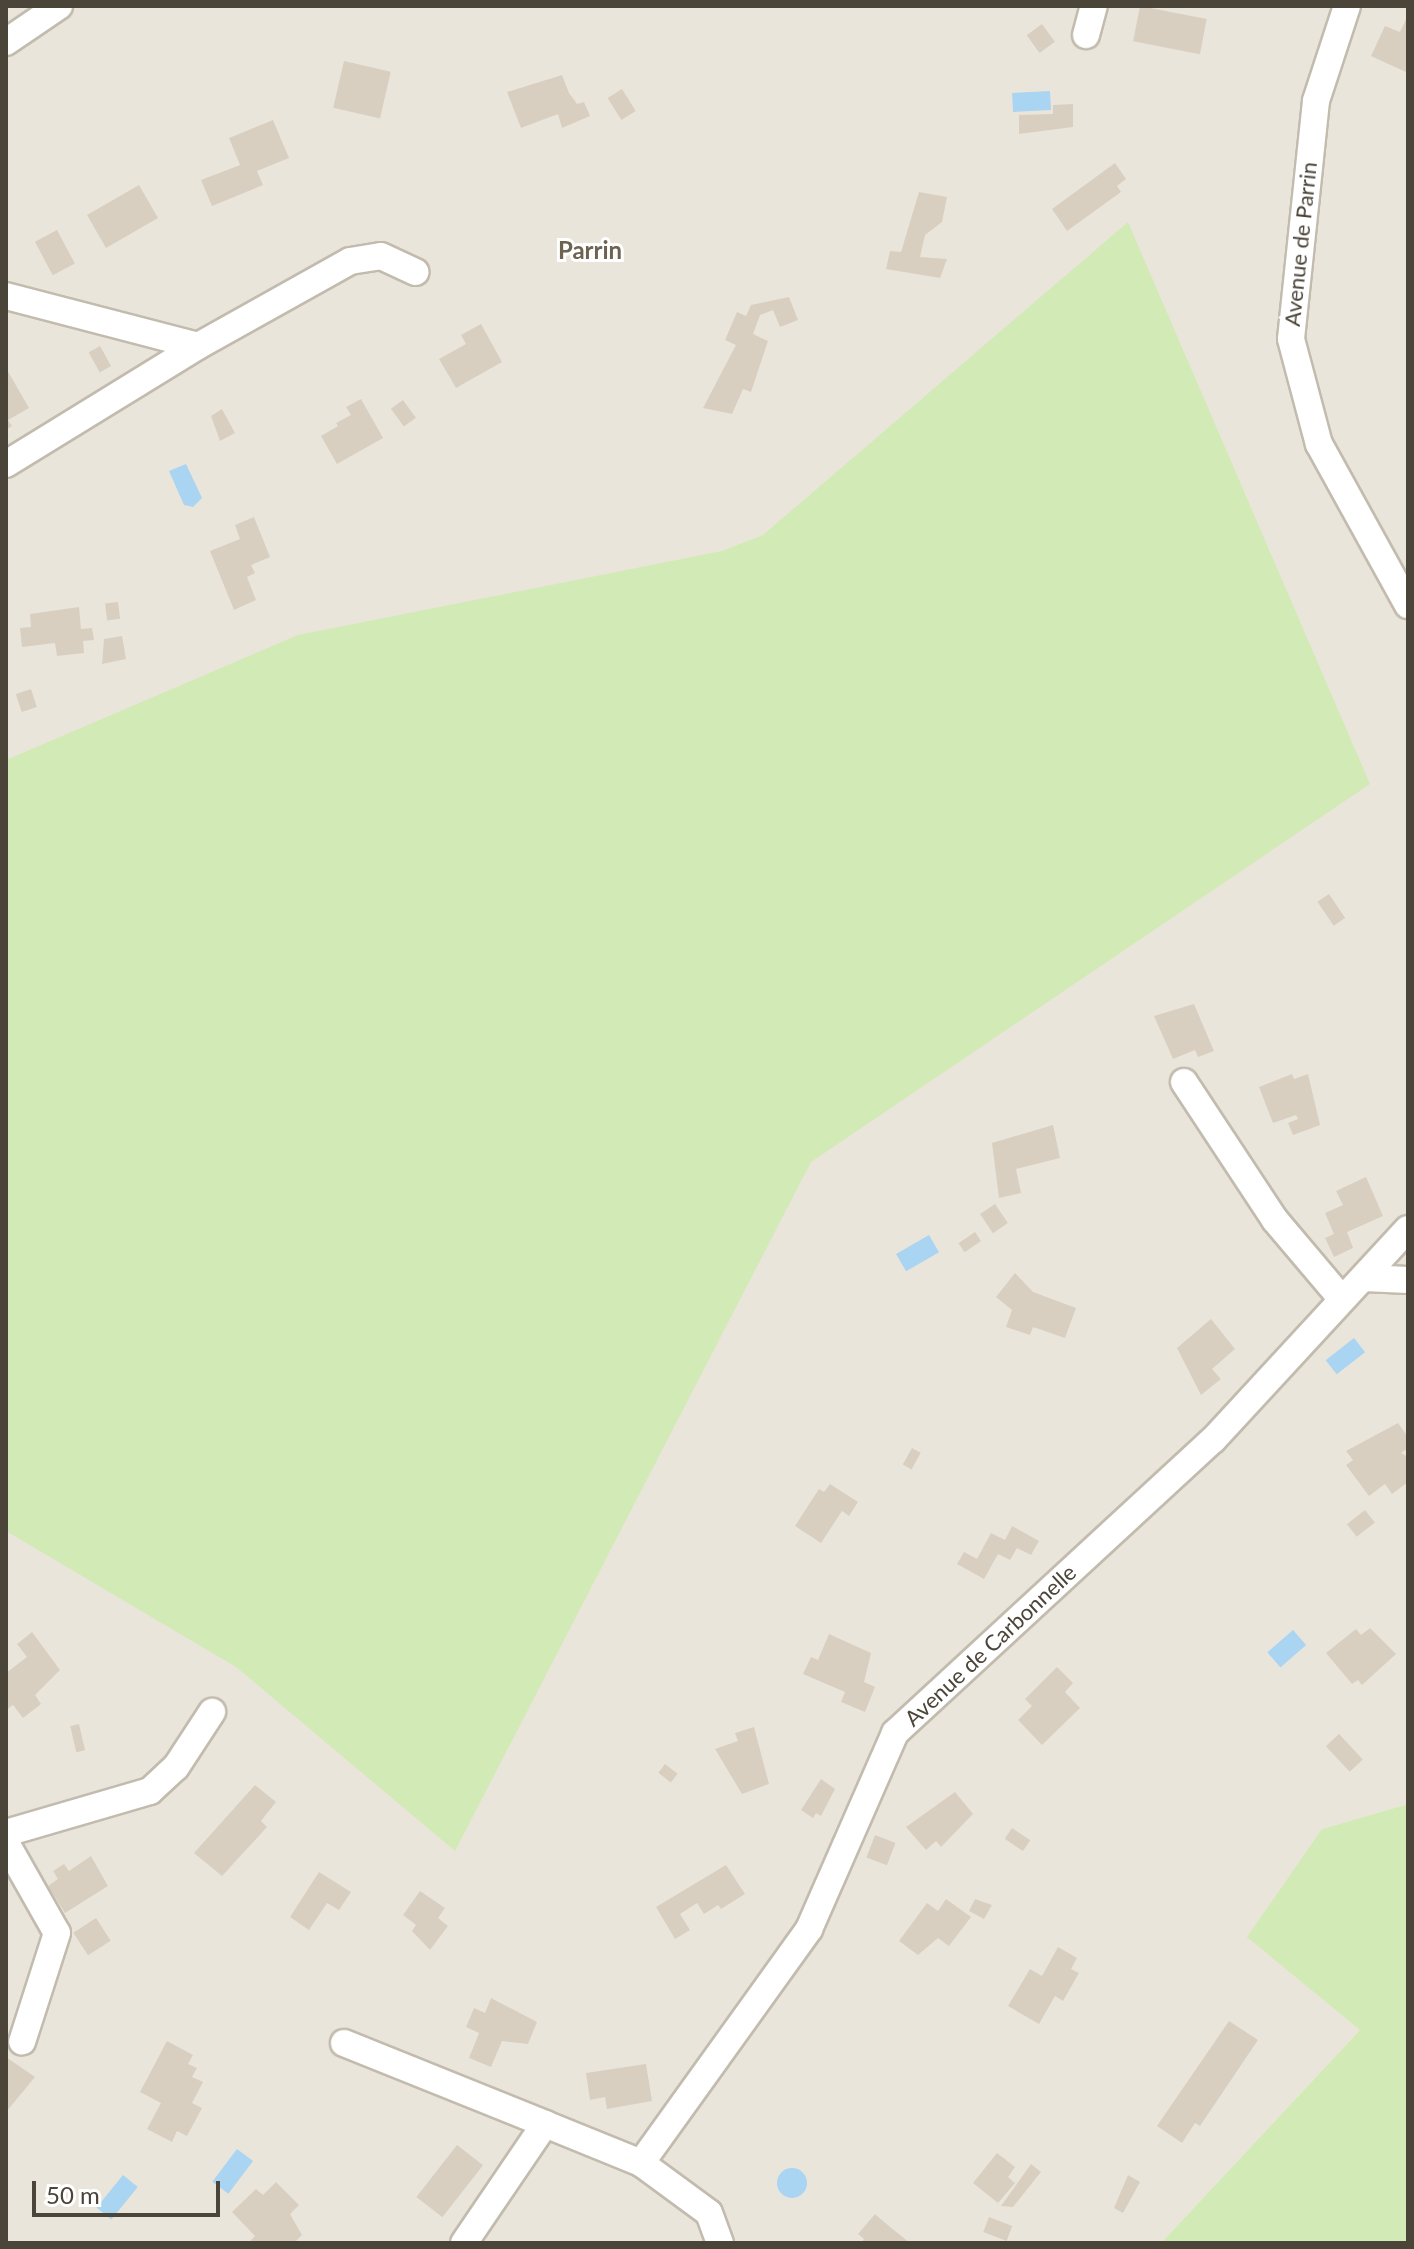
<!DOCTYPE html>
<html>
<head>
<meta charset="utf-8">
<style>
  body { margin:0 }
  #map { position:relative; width:1414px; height:2249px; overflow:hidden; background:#f6f3ec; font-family:Lato,sans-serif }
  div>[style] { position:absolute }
  .residential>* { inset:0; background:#eae5da }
  .green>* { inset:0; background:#d2eab5 }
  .water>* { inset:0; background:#a9d4f2; transform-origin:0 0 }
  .round { border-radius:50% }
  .building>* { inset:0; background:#d8cfc1; transform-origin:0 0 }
  .roads { filter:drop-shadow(2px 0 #c2bbae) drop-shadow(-2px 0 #c2bbae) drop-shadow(0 2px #c2bbae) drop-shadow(0 -2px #c2bbae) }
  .minor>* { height:26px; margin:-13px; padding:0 13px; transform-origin:13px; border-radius:13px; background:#fff }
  span { translate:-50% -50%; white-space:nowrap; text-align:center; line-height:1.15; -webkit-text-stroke:6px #fff; paint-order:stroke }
  .street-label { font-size:22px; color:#4b4439 }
  .neighbourhood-label { font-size:24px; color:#6e6250; font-weight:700 }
  .frame { position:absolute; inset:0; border:8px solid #4b4439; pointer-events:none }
  .scale { position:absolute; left:32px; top:2181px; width:188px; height:36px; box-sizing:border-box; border:4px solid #4b4439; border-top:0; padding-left:10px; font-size:24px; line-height:28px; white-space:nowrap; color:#4b4439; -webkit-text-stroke:6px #fff; paint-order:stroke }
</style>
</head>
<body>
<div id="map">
  <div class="residential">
    <i style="clip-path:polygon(6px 6px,1408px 6px,1408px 1804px,1322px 1829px,1360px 2030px,1161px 2243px,6px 2243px)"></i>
  </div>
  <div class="green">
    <i style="clip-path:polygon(1128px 222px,1370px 784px,811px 1162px,455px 1851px,236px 1667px,6px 1531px,6px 760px,298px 635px,722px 551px,763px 535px)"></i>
    <i style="clip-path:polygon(1408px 1804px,1408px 2243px,1161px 2243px,1360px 2030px,1247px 1937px,1322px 1829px)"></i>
  </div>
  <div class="water">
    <i style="left:1050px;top:91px;width:19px;height:38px;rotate:87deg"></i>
    <i style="clip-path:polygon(186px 464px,202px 498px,193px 507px,184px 505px,169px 471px)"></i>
    <i style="left:929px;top:1235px;width:20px;height:38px;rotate:60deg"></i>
    <i style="left:1354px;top:1338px;width:18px;height:36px;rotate:52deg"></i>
    <i style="left:1293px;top:1630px;width:20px;height:34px;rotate:49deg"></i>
    <i style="left:237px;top:2149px;width:20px;height:41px;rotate:37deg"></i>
    <i class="round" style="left:777px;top:2168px;width:30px;height:30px"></i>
    <i style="left:123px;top:2175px;width:19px;height:42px;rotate:39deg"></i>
  </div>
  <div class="building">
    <i style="left:1140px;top:6px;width:68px;height:36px;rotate:11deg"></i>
    <i style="clip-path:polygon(1408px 15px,1408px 73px,1371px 56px,1385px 26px,1400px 32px)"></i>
    <i style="left:1042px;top:24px;width:22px;height:19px;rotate:54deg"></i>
    <i style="left:344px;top:61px;width:48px;height:48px;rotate:13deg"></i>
    <i style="clip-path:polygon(562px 75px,569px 93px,577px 104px,584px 102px,590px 116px,562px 128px,558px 114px,521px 128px,507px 92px)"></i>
    <i style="left:622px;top:89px;width:26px;height:17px;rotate:58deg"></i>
    <i style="clip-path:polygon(1073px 104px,1073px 127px,1019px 134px,1019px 115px,1053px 114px,1053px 105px)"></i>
    <i style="clip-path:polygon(273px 120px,289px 158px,257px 171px,263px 185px,212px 206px,201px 180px,240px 165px,229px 138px)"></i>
    <i style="clip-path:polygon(1115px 163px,1126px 179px,1117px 186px,1121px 192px,1067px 231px,1052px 209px)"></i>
    <i style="left:139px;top:185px;width:38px;height:60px;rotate:60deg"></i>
    <i style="clip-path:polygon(919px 192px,947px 197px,942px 222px,925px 235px,920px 257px,947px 259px,940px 278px,886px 269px,890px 251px,901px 252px)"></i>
    <i style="left:57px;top:230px;width:38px;height:25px;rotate:62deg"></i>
    <i style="clip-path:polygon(789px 297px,798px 320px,780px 327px,773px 310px,760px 315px,753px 334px,768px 341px,751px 392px,743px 389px,732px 414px,703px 408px,736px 345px,725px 340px,737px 312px,746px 316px,751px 305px)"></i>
    <i style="clip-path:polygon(481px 324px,502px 362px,456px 388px,439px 359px,466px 344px,461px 335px)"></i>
    <i style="left:100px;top:346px;width:23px;height:13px;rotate:61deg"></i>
    <i style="clip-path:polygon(6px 368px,29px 408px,8px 420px,12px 426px,6px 430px)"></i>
    <i style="clip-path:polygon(361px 399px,383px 438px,337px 464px,321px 436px,338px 426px,336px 423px,351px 415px,346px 407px)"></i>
    <i style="left:403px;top:400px;width:22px;height:15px;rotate:54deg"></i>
    <i style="clip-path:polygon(222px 409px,235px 433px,220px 441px,211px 416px)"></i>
    <i style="clip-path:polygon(254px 517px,270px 557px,251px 565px,255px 573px,247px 577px,256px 600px,234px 610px,210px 551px,240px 539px,235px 525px)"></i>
    <i style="left:118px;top:602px;width:17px;height:13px;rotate:83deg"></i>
    <i style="clip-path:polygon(79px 607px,81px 629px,92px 628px,94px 640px,83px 641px,84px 653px,57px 656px,55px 643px,22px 647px,20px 628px,31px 627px,30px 614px)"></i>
    <i style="clip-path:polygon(122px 636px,126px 659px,102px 664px,104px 639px)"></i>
    <i style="left:31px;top:689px;width:19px;height:16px;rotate:72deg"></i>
    <i style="left:1329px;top:894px;width:29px;height:14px;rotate:56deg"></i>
    <i style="clip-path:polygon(1194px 1004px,1214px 1051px,1198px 1057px,1195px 1050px,1173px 1059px,1154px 1016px)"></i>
    <i style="clip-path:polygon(1292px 1074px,1294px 1079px,1308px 1074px,1320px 1125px,1293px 1135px,1288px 1123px,1298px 1119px,1296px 1115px,1273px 1123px,1259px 1087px)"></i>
    <i style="clip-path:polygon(1053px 1125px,1060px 1158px,1016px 1169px,1021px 1193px,999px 1198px,992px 1143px)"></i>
    <i style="clip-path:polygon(1366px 1177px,1383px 1216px,1347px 1232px,1353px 1248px,1334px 1257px,1325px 1238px,1334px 1234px,1325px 1213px,1343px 1205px,1336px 1191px)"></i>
    <i style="left:995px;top:1204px;width:23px;height:18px;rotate:56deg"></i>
    <i style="left:975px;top:1232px;width:11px;height:20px;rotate:56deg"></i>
    <i style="clip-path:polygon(1015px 1273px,1033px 1292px,1076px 1308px,1065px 1338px,1033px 1327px,1030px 1335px,1006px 1327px,1012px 1310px,996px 1297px)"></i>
    <i style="clip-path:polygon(1211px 1319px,1235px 1349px,1212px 1369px,1221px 1379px,1201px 1395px,1177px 1348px)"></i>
    <i style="clip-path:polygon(1398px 1423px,1408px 1437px,1408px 1448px,1401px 1453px,1408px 1457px,1408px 1482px,1392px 1494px,1385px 1484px,1369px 1496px,1346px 1465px,1353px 1460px,1346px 1451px)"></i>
    <i style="left:912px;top:1448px;width:10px;height:19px;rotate:29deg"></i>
    <i style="clip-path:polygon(830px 1484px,858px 1502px,849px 1516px,842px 1511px,821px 1543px,795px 1526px,819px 1489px,824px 1492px)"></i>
    <i style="left:1365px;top:1510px;width:16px;height:23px;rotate:52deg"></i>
    <i style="clip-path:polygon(1012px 1526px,1039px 1541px,1031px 1555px,1017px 1548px,1010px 1560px,998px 1554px,984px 1579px,957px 1564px,964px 1552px,977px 1559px,991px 1533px,1005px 1540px)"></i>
    <i style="clip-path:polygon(1370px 1628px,1396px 1654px,1362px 1685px,1358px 1680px,1352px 1684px,1326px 1653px,1356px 1629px,1361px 1635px)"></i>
    <i style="clip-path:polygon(32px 1632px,60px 1670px,35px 1695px,41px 1704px,23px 1718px,13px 1705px,6px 1710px,6px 1673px,27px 1657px,17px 1644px)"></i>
    <i style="clip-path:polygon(829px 1634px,871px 1653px,864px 1682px,875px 1687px,865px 1712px,841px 1702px,845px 1692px,803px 1674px,811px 1657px,818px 1660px)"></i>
    <i style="clip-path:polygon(1057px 1667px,1073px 1683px,1065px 1692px,1080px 1708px,1042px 1745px,1018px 1720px,1032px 1706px,1025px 1699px)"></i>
    <i style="left:79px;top:1724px;width:27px;height:9px;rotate:77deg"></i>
    <i style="clip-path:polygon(754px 1727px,769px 1784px,742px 1794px,715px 1749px,738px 1741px,735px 1733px)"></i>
    <i style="left:1339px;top:1734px;width:35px;height:18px;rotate:47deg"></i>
    <i style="left:665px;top:1764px;width:16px;height:11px;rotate:38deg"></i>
    <i style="clip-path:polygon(821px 1779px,835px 1789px,821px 1816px,816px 1813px,813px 1818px,801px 1810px)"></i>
    <i style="clip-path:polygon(255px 1785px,276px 1802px,261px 1821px,267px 1827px,222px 1876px,194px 1853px)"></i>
    <i style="clip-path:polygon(955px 1792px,973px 1814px,941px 1847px,936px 1841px,926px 1850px,906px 1827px)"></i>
    <i style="left:1012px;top:1828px;width:22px;height:13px;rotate:34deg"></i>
    <i style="left:875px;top:1835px;width:22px;height:24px;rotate:21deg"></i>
    <i style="clip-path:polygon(91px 1856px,108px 1886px,65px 1913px,48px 1886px,58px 1879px,53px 1871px,64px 1864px,69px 1871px)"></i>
    <i style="clip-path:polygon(726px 1865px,745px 1894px,721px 1909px,718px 1905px,704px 1914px,697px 1903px,680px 1914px,690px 1930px,675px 1939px,656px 1907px)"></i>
    <i style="clip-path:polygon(319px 1872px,351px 1892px,339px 1910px,327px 1903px,309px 1930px,290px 1917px)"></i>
    <i style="clip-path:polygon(420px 1891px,445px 1908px,438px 1918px,448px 1926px,430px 1950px,412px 1931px,416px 1925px,403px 1915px)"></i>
    <i style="clip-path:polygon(946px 1899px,971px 1917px,949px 1946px,938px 1938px,918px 1955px,899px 1941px,927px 1903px,938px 1911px)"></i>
    <i style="clip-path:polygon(975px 1899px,992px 1905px,984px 1919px,969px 1911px)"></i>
    <i style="left:96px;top:1918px;width:27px;height:27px;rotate:57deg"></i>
    <i style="clip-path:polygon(1058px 1947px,1077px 1958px,1071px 1969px,1079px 1973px,1063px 2001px,1055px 1996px,1039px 2024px,1008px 2006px,1030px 1969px,1042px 1976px)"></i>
    <i style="clip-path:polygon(491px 1998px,537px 2022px,528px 2044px,502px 2041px,491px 2067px,469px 2058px,479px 2033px,466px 2027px,474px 2008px,485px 2013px)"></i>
    <i style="clip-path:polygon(1229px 2021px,1258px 2040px,1200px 2126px,1195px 2123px,1182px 2143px,1157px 2126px)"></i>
    <i style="clip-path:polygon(167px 2041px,193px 2055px,188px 2064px,197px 2068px,192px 2077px,203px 2082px,192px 2103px,202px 2108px,187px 2136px,177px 2131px,172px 2142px,147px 2129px,161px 2103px,140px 2092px)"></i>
    <i style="clip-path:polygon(6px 2057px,35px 2077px,6px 2112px)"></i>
    <i style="clip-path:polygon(646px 2064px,652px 2101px,607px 2109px,605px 2097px,590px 2100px,586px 2073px)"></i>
    <i style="left:457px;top:2145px;width:33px;height:66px;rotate:38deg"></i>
    <i style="clip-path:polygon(997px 2153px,1015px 2167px,1008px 2177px,1015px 2183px,998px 2203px,973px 2183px)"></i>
    <i style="clip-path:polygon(1031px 2164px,1041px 2172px,1013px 2207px,1001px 2206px)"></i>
    <i style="clip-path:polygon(1128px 2175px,1140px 2182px,1123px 2213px,1114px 2208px)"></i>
    <i style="clip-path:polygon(276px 2182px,299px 2205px,290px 2214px,302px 2235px,294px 2243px,248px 2243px,255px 2236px,232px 2212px,256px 2189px,263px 2195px)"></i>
    <i style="clip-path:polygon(875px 2214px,884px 2222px,910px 2243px,861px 2243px,864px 2239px,858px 2234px)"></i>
    <i style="left:989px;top:2217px;width:25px;height:16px;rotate:21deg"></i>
  </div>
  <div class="roads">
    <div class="minor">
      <i style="left:1347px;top:6px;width:100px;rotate:108.1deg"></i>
      <i style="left:1316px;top:101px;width:239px;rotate:96deg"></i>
      <i style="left:1291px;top:339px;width:109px;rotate:75.1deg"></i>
      <i style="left:1319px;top:444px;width:184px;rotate:61.1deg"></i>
      <i style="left:1086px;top:35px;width:30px;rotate:-75deg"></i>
      <i style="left:6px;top:42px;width:64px;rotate:-34.2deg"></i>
      <i style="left:6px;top:296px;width:198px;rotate:14.6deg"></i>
      <i style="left:6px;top:464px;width:225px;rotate:-31.6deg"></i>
      <i style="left:198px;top:346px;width:174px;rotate:-29.2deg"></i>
      <i style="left:350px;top:261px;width:31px;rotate:-9deg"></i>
      <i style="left:381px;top:256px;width:38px;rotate:25deg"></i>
      <i style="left:1184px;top:1082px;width:165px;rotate:56.6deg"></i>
      <i style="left:1275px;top:1220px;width:102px;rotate:49.8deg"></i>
      <i style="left:1364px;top:1278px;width:44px;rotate:2.6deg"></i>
      <i style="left:6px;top:1833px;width:150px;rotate:-16.3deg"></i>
      <i style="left:150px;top:1791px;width:35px;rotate:-43deg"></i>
      <i style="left:176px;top:1767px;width:66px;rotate:-56.8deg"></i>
      <i style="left:6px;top:1843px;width:103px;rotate:60.5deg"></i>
      <i style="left:57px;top:1933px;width:114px;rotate:107.8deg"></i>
      <i style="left:344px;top:2043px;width:217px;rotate:21.9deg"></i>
      <i style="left:641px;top:2163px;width:84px;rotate:36.3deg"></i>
      <i style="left:709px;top:2213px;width:32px;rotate:70deg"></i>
      <i style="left:464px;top:2243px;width:144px;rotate:-55.8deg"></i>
      <i style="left:545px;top:2124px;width:104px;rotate:22.1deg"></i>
      <i style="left:641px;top:2163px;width:288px;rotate:-54.3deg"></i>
      <i style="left:809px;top:1929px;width:214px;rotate:-66.3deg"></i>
      <i style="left:895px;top:1733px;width:432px;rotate:-42.7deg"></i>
      <i style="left:1213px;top:1440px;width:287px;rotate:-47.3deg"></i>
    </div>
  </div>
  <div class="street-label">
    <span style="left:1300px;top:244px;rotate:-84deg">Avenue de Parrin</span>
    <span style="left:990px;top:1645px;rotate:-43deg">Avenue de Carbonnelle</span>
  </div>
  <div class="neighbourhood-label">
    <span style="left:590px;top:250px">Parrin</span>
  </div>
  <div class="frame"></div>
  <div class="scale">50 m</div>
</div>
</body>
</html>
